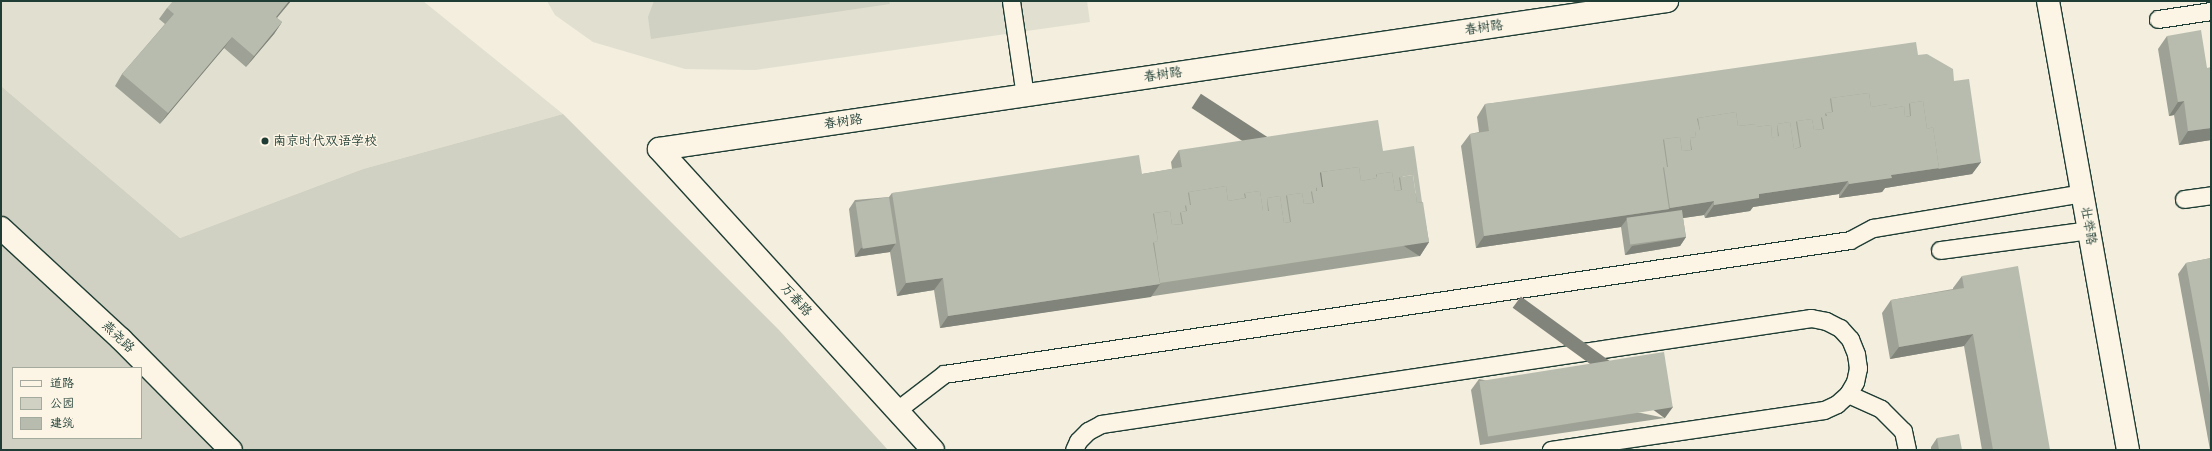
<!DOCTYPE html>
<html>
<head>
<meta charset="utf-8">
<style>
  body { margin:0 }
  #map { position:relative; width:2212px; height:451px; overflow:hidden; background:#f3eede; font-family:"Architects Daughter","LXGW WenKai TC",sans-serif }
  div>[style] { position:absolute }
  .built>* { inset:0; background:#e1dfd0 }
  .green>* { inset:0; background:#d0d1c2 }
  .roads { filter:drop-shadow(1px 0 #1f3d34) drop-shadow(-1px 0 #1f3d34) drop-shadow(0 1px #1f3d34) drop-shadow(0 -1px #1f3d34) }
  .lane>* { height:17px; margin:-8.5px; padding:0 8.5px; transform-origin:8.5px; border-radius:8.5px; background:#fcf5e5 }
  .street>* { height:22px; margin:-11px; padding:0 11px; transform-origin:11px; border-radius:11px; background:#fcf5e5 }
  .wall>* { inset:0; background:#9ea296 }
  .shaded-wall>* { inset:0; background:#81847a; transform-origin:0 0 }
  .building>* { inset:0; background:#b8bcae; transform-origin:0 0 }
  .dots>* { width:11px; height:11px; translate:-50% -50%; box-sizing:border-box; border:2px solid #fcf5e5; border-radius:50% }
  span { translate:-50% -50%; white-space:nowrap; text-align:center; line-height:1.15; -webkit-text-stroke:3px #fcf5e5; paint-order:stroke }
  .street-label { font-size:13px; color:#1f3d34 }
  .poi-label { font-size:13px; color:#1f3d34 }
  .left { translate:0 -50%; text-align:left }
  .frame { position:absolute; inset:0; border:2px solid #1f3d34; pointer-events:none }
  .legend { position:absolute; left:12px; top:367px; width:130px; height:72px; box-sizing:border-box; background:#fcf5e5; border:1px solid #a4ab9e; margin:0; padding:5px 7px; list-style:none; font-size:12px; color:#1f3d34 }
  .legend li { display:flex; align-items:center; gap:8px; height:20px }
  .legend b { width:20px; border:1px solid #a4ab9e }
</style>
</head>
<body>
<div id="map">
  <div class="built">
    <i style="clip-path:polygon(1px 1px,423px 1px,563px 114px,363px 169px,180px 238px,1px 86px)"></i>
    <i style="clip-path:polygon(547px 1px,1087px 1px,1090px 22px,755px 70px,685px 69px,593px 42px,555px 15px)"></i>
  </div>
  <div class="green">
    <i style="clip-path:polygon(654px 1px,889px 1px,890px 4px,651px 39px,648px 17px)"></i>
    <i style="clip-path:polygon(evenodd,1px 86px,180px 238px,363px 169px,563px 114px,779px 330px,888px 450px,1px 450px,1px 86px,13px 368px,141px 368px,141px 438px,13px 438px,13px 368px)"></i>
  </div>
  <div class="roads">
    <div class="lane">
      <i style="left:1011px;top:1px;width:96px;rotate:81.6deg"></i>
      <i style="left:2158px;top:19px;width:54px;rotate:-8.6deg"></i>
      <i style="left:2184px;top:199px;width:27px;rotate:-8deg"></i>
      <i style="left:1940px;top:250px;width:150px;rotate:-7.6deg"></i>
      <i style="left:1848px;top:394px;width:36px;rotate:24deg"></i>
      <i style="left:1881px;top:409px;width:31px;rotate:45deg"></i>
      <i style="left:1903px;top:431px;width:19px;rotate:78deg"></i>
      <i style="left:897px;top:410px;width:59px;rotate:-37.5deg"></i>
      <i style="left:944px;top:374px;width:916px;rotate:-8.41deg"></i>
      <i style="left:1850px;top:240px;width:26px;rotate:-28deg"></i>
      <i style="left:1873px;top:228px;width:212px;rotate:-9.5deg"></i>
      <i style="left:1074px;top:450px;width:10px;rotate:-66deg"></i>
      <i style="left:1078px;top:441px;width:14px;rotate:-45deg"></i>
      <i style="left:1088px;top:431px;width:15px;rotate:-28deg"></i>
      <i style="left:1101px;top:424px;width:718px;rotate:-8.49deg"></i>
      <i style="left:1811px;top:318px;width:15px;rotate:11deg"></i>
      <i style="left:1826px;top:321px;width:16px;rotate:27deg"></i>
      <i style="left:1840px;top:328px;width:15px;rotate:48deg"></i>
      <i style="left:1850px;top:339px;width:16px;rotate:68deg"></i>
      <i style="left:1856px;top:354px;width:14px;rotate:82deg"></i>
      <i style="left:1858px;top:368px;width:14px;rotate:102deg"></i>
      <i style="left:1855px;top:382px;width:14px;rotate:120deg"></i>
      <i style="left:1848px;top:394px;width:15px;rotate:138deg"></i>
      <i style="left:1837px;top:404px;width:14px;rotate:155deg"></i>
      <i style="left:1824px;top:410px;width:276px;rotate:171.7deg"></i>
    </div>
    <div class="street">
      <i style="left:2048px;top:1px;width:456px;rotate:79.9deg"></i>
      <i style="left:659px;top:149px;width:1019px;rotate:-8.35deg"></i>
      <i style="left:659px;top:149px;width:407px;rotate:47.7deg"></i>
      <i style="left:1px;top:228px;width:163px;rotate:42.8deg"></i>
      <i style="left:121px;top:339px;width:156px;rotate:45.3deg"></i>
    </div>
  </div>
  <div class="wall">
    <i style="clip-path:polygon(291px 1px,277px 18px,282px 22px,274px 34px,246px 67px,224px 48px,160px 124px,115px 86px,122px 74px,165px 24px,159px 19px,167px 8px)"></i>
    <i style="clip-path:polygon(2167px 36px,2207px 68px,2211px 140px,2179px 145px,2174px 115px,2169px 116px,2158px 49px)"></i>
    <i style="clip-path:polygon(1918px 55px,1954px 81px,1981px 162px,1972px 174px,1885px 188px,1882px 192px,1839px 198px,1839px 194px,1753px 207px,1750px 211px,1705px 218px,1704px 215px,1683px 218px,1686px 237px,1680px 246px,1625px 255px,1621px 227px,1476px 248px,1461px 146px,1470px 134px,1479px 132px,1477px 117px,1485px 104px)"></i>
    <i style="clip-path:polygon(1179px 150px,1383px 151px,1422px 202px,1429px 242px,1420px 256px,940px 328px,934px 290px,897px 296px,890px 252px,855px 257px,849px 209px,855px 200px,889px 197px,892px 193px,1142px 174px,1172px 169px,1171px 162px)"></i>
    <i style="clip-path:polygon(2211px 258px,2211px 450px,2210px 450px,2178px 274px,2186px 263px)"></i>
    <i style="clip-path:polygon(1962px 276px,2050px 450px,1982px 450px,1964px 346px,1890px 359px,1882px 313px,1891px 300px,1953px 289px,1953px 288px)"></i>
    <i style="clip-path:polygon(1479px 379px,1665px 418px,1480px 445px,1471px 390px)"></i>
    <i style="clip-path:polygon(1937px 438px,1962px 450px,1931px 450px,1931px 447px)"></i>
  </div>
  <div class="shaded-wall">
    <i style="clip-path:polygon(289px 1px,291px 1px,268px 28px,276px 17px)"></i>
    <i style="clip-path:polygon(282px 22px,274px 34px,246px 67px,254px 56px)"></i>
    <i style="clip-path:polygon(232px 37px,224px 48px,160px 124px,168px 113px)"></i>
    <i style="clip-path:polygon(2184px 101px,2174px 115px,2169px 116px,2178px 102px)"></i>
    <i style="clip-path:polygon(2211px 128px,2211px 140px,2179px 145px,2188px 131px)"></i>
    <i style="clip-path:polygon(1981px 162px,1972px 174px,1885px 188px,1882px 192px,1839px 198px,1849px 184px,1891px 175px)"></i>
    <i style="clip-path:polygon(1848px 181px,1839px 194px,1753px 207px,1750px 211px,1705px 218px,1714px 205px,1759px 194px)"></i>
    <i style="clip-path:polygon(1714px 201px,1704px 215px,1628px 226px,1627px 219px,1621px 227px,1476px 248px,1484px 236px,1669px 209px,1670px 208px)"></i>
    <i style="clip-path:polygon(1686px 237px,1680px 246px,1625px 255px,1632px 246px)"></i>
    <i style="left:1429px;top:242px;width:17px;height:272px;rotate:123deg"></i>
    <i style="clip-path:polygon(896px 243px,890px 252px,855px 257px,861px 248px)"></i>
    <i style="clip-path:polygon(943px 278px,934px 290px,897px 296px,906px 283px)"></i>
    <i style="clip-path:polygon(1160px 284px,1151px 297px,940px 328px,948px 316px)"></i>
    <i style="clip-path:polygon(1973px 334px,1964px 346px,1890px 359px,1899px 347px)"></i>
    <i style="left:1673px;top:407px;width:14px;height:188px;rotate:126deg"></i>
  </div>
  <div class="building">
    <i style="clip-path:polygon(173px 1px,289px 1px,276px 17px,282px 22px,254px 56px,232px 37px,168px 113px,122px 74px,174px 14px,167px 8px)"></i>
    <i style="clip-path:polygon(2201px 30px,2207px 68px,2211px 67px,2211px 128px,2188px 131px,2184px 101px,2178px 102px,2167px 36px)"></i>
    <i style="clip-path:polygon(1916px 42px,1918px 55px,1927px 54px,1953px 69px,1954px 81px,1969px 79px,1981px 162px,1938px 169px,1939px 168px,1933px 127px,1927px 129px,1923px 101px,1910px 103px,1909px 104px,1910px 116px,1905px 117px,1904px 106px,1888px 109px,1888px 104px,1871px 107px,1869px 93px,1831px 98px,1830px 99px,1832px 112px,1826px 113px,1825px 114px,1826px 117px,1822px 117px,1821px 118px,1823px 129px,1814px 130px,1812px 119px,1797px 121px,1796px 122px,1800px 147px,1794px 149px,1790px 122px,1777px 124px,1777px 125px,1778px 137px,1772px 138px,1771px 125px,1756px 127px,1756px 124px,1738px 126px,1736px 112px,1698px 118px,1697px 119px,1700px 131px,1695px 131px,1695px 132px,1696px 137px,1690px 138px,1690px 139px,1691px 150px,1682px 151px,1680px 137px,1664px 139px,1663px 140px,1667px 167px,1664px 167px,1663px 168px,1669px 209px,1484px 236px,1470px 134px,1489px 131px,1485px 104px)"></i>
    <i style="clip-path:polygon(1869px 93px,1871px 107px,1888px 104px,1888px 109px,1904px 106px,1905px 117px,1911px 116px,1910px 103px,1923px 101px,1927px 129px,1933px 127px,1939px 168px,1891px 175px,1892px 178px,1849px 184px,1848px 181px,1759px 194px,1759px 198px,1714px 205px,1714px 201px,1670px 208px,1664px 167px,1668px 167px,1664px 139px,1680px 137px,1682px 151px,1692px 150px,1690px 138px,1696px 137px,1695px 131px,1700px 130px,1698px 118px,1736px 112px,1738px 126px,1756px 124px,1756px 127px,1771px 125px,1772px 138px,1779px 136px,1777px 124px,1790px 122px,1794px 149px,1801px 147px,1797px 121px,1812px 119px,1814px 130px,1824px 129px,1822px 117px,1827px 116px,1826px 113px,1833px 112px,1831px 98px)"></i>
    <i style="clip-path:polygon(1378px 120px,1383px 151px,1414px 146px,1422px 202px,1417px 203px,1413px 175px,1400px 177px,1399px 178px,1401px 190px,1395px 191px,1392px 172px,1377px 174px,1376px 175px,1377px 178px,1361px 181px,1359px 167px,1321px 172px,1320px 173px,1322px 187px,1316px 187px,1316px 191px,1312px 191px,1311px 192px,1313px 203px,1304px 204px,1302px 193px,1287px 195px,1286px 196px,1290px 222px,1284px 223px,1280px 196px,1267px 198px,1267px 199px,1268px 211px,1263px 211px,1260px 191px,1245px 193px,1244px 194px,1245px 198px,1228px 201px,1226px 186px,1189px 192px,1188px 193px,1190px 205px,1186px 205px,1185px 206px,1186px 211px,1181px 212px,1180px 213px,1182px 224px,1172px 225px,1170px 211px,1154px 213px,1153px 214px,1158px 241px,1154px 242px,1153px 243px,1160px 284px,948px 316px,943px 278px,906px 283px,892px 193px,1139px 155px,1142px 174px,1182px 167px,1179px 150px)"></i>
    <i style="clip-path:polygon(1359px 167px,1361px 181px,1377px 178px,1377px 174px,1392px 172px,1395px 191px,1402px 190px,1400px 177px,1413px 175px,1417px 203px,1423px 202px,1429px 242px,1160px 283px,1154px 242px,1158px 241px,1154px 213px,1170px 211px,1172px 225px,1183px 224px,1181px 212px,1187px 211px,1186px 205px,1191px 205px,1189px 192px,1226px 186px,1228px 201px,1246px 198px,1245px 193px,1260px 191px,1263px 211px,1269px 211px,1267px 198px,1280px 196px,1284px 223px,1291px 222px,1287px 195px,1302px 193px,1304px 204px,1314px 203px,1312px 191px,1317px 191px,1316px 187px,1323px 187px,1321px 172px)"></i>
    <i style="left:889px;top:197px;width:47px;height:34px;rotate:81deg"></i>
    <i style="left:1682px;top:210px;width:27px;height:56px;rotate:82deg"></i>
    <i style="clip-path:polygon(2211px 258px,2211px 400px,2186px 263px)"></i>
    <i style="clip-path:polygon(2018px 266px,2050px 450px,1993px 450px,1973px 334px,1899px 347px,1891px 300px,1964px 288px,1962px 276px)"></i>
    <i style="left:1664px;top:352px;width:56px;height:187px;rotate:81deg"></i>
    <i style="clip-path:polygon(1959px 434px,1962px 450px,1939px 450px,1937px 438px)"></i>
  </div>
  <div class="dots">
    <i style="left:265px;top:141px;background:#1f3d34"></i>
  </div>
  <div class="street-label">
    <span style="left:1484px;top:28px;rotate:-8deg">春树路</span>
    <span style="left:1163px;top:75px;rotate:-8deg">春树路</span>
    <span style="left:843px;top:122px;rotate:-8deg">春树路</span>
    <span style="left:2088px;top:226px;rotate:80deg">壮举路</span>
    <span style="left:796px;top:300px;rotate:48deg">万春路</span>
    <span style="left:118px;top:337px;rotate:44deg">燕尧路</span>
  </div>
  <div class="poi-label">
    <span class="left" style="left:273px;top:141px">南京时代双语学校</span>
  </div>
  <div class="frame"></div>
  <ul class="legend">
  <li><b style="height:5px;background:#fcf5e5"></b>道路</li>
  <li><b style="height:11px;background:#d0d1c2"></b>公园</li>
  <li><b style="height:11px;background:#b8bcae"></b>建筑</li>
  </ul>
</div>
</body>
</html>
